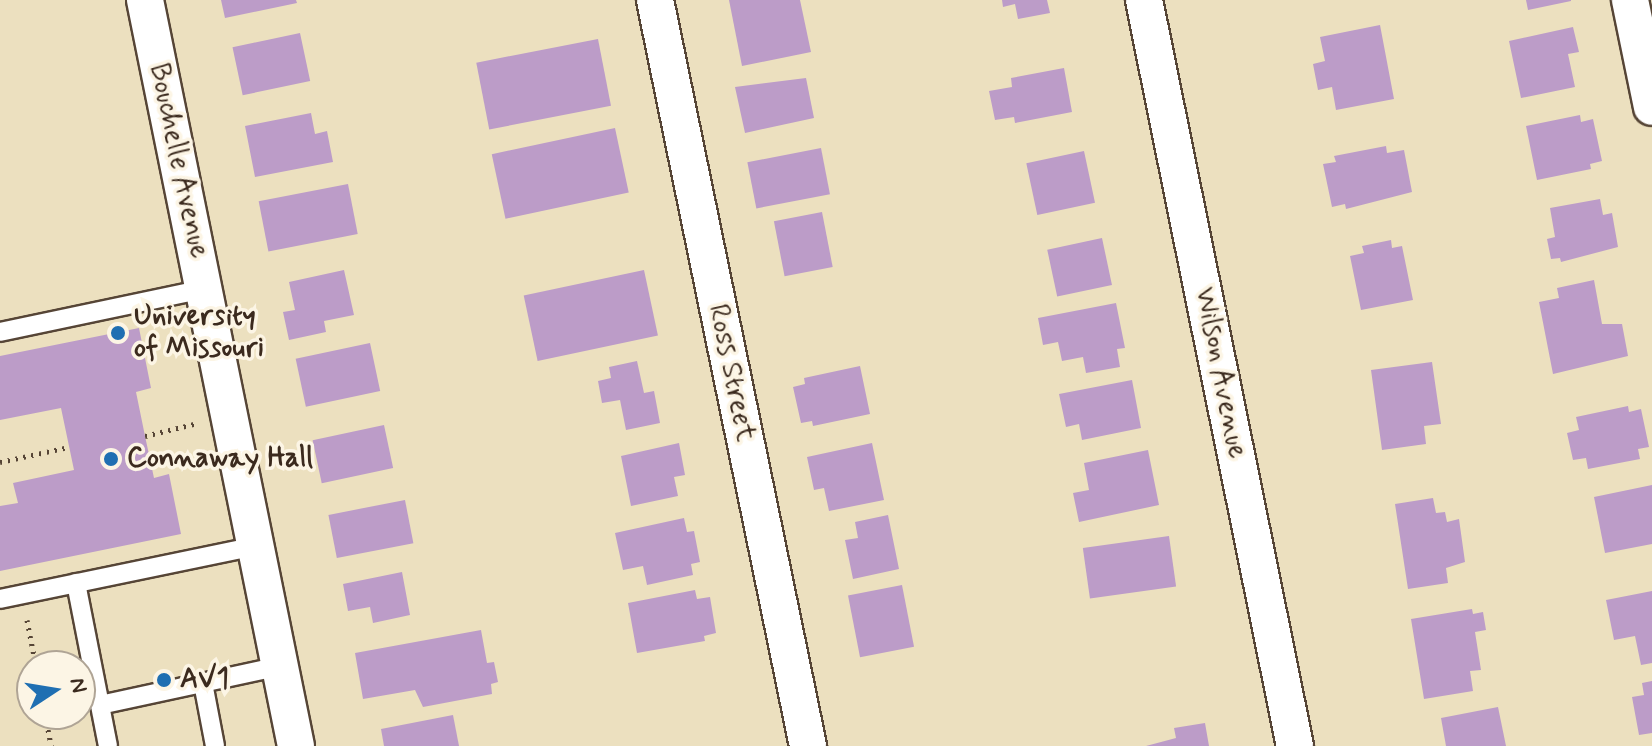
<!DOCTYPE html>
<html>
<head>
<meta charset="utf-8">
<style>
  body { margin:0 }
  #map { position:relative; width:1652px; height:746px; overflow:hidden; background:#ece0bf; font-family:Mynerve,sans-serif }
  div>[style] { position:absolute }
  .building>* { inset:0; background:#bc9cc8; transform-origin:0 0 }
  .path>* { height:5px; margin-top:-2.5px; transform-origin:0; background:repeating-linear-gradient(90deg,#564536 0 2px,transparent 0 8px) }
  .roads { filter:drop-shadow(2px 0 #564536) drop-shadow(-2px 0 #564536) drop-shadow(0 2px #564536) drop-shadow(0 -2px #564536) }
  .lane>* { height:18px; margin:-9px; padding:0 9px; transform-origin:9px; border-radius:9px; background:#fff }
  .street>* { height:36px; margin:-18px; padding:0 18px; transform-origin:18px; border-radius:18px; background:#fff }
  .dots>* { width:22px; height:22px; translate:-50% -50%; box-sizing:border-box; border:4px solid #fcf5e5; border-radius:50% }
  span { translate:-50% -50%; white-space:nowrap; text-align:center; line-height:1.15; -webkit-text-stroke:7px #fcf5e5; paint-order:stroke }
  .street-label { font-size:28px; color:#3b2a1e }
  .poi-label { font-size:28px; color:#3b2a1e; font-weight:700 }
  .left { translate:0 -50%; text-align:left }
  .north { position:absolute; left:16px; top:650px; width:80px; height:80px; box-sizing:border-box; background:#fcf5e5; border:2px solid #afa495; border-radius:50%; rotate:78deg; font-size:22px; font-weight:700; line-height:32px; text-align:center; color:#3b2a1e }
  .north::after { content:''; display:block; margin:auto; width:28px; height:36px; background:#1f6fb2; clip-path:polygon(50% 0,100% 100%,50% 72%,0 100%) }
</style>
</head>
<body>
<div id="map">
  <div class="building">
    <i style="clip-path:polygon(221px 0,296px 0,297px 3px,225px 18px)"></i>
    <i style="clip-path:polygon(729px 0,800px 0,811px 52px,742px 66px)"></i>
    <i style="clip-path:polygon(1002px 0,1047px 0,1050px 13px,1018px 19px,1015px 4px,1003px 7px)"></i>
    <i style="clip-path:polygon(1526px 0,1571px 0,1571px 1px,1528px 10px)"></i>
    <i style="clip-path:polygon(1380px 25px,1394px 99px,1336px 110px,1332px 87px,1318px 90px,1313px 64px,1325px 61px,1320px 37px)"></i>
    <i style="clip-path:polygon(1573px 27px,1579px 52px,1568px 54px,1575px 87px,1521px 98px,1509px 41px)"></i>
    <i style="left:300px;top:33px;width:49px;height:69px;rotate:78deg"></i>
    <i style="left:598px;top:39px;width:68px;height:124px;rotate:79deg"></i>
    <i style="clip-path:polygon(1064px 68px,1072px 112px,1015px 123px,1014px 117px,995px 120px,989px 91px,1012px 87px,1011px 78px)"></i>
    <i style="clip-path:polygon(806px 78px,814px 118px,745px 133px,735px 87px)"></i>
    <i style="clip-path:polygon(311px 113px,315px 134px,327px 131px,333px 162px,255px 177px,245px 126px)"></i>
    <i style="clip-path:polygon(1580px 115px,1581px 122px,1593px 119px,1602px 161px,1590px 164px,1591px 169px,1537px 180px,1526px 126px)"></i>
    <i style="left:615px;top:128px;width:66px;height:126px;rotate:78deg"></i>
    <i style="clip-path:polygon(1386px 146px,1387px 153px,1404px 150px,1412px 192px,1346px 209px,1345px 204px,1332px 207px,1323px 164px,1336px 162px,1334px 156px)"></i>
    <i style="left:821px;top:148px;width:47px;height:75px;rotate:79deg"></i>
    <i style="left:1084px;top:151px;width:53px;height:59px;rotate:78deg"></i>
    <i style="left:348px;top:184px;width:51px;height:91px;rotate:79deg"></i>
    <i style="clip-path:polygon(1600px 199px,1603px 215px,1612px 213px,1618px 247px,1561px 262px,1560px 258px,1551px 259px,1547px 239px,1555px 237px,1550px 208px)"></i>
    <i style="left:822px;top:212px;width:56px;height:49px;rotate:79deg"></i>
    <i style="left:1102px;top:238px;width:48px;height:56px;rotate:78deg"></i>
    <i style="clip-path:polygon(1391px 240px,1392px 248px,1402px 246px,1413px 300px,1361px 310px,1350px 256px,1364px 253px,1362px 246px)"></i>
    <i style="clip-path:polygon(344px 270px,354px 315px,324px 321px,326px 332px,289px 340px,283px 312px,295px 310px,289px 282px)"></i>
    <i style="left:644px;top:270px;width:67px;height:123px;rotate:78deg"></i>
    <i style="clip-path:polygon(1594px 280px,1602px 324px,1622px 324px,1628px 356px,1553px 374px,1539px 302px,1559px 298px,1557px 288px)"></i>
    <i style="clip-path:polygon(1116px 303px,1125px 348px,1117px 349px,1120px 367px,1086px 373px,1083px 357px,1062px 361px,1058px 342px,1043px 345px,1038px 318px)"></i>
    <i style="clip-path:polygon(139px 328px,151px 388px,136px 392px,145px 436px,154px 478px,169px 474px,181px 534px,0 571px,0 506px,18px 503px,13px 483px,74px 470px,61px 408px,0 420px,0 356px)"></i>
    <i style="left:370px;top:343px;width:49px;height:76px;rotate:78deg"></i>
    <i style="clip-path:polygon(637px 361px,644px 393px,654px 391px,660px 423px,626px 430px,620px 400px,602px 403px,598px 381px,611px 378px,609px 367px)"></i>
    <i style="clip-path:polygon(1432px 362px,1441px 424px,1424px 426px,1426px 444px,1382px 450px,1371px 370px)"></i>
    <i style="clip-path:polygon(860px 366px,870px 414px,813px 426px,812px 421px,801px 423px,793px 387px,805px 384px,804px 378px)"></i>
    <i style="clip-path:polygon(1132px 380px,1141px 428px,1082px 440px,1079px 424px,1066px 427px,1059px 394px)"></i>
    <i style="clip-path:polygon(1628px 406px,1629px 412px,1641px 409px,1649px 447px,1638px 449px,1640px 459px,1588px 469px,1586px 458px,1573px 460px,1567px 433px,1579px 430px,1576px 417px)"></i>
    <i style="left:384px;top:425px;width:44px;height:73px;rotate:78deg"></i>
    <i style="clip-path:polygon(679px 443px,685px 475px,674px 477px,678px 496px,631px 506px,621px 456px)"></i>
    <i style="clip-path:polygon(872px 443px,884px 500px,829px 511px,824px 488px,814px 490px,807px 457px)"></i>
    <i style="clip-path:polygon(1148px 450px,1159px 505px,1079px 522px,1073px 493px,1089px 490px,1084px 463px)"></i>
    <i style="clip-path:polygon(1652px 485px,1652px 544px,1605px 553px,1594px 497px)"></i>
    <i style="clip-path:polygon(1433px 498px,1436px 513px,1445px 512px,1447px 522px,1459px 519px,1465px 562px,1446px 568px,1448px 583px,1408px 589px,1395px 504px)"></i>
    <i style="left:405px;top:500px;width:44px;height:78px;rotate:79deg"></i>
    <i style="clip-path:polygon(888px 515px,899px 569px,853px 579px,845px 540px,858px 538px,855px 522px)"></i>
    <i style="clip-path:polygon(684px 518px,687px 532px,694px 531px,700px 562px,691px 564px,693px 575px,647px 585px,643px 566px,623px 570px,615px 533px)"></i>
    <i style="left:1169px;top:536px;width:51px;height:87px;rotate:82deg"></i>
    <i style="clip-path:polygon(402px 572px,410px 615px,373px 623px,370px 607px,348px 611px,343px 584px)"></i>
    <i style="left:902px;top:585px;width:63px;height:55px;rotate:79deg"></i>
    <i style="clip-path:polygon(695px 590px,697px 599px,710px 597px,716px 633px,704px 636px,705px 641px,637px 653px,628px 603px)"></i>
    <i style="clip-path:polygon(1652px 591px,1652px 663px,1641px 665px,1635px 636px,1614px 640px,1606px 600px)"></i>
    <i style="clip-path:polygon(1472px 609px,1473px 614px,1483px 612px,1486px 630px,1475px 632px,1481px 670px,1470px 671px,1473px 691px,1424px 699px,1411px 619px)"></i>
    <i style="clip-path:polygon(481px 630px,487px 663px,494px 662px,498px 682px,491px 684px,492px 694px,423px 707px,415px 690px,363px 699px,355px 653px)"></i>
    <i style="clip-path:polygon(1652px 681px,1652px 733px,1639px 735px,1632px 697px,1644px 695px,1642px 683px)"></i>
    <i style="clip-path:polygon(1498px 707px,1506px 746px,1446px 746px,1441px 718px)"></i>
    <i style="clip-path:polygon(453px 715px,459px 746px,384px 746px,381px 729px)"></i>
    <i style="clip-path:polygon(1205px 723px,1209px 746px,1146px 746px,1176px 738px,1174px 728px)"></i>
  </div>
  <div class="path">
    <i style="left:145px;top:436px;width:55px;rotate:-13.8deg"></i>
    <i style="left:0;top:462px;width:71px;rotate:-12.3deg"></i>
    <i style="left:27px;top:620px;width:47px;rotate:78.9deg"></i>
    <i style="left:45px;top:714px;width:33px;rotate:79deg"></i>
  </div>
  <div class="roads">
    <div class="lane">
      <i style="left:0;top:332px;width:208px;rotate:-11.9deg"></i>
      <i style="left:76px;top:583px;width:166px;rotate:78.9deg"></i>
      <i style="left:0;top:599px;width:261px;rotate:-11.7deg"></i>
      <i style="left:203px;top:683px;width:64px;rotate:79.2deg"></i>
      <i style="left:100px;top:705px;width:184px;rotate:-12.2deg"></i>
    </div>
    <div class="street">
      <i style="left:145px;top:0;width:761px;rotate:78.56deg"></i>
      <i style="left:655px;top:0;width:762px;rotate:78.41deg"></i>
      <i style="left:1144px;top:0;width:761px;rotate:78.56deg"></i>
      <i style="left:1630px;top:0;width:109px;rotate:78.4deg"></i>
    </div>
  </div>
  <div class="dots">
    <i style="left:118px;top:333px;background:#1f6fb2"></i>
    <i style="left:111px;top:459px;background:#1f6fb2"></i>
    <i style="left:164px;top:680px;background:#1f6fb2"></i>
  </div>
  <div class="street-label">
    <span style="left:178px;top:161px;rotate:78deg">Bouchelle Avenue</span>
    <span style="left:731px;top:373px;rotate:78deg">Ross Street</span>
    <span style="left:1220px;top:373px;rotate:79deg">Wilson Avenue</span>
  </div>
  <div class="poi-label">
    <span class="left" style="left:134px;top:333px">University<br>of Missouri</span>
    <span class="left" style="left:127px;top:459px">Connaway Hall</span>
    <span class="left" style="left:180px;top:680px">AV1</span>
  </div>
  <div class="north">N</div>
</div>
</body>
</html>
